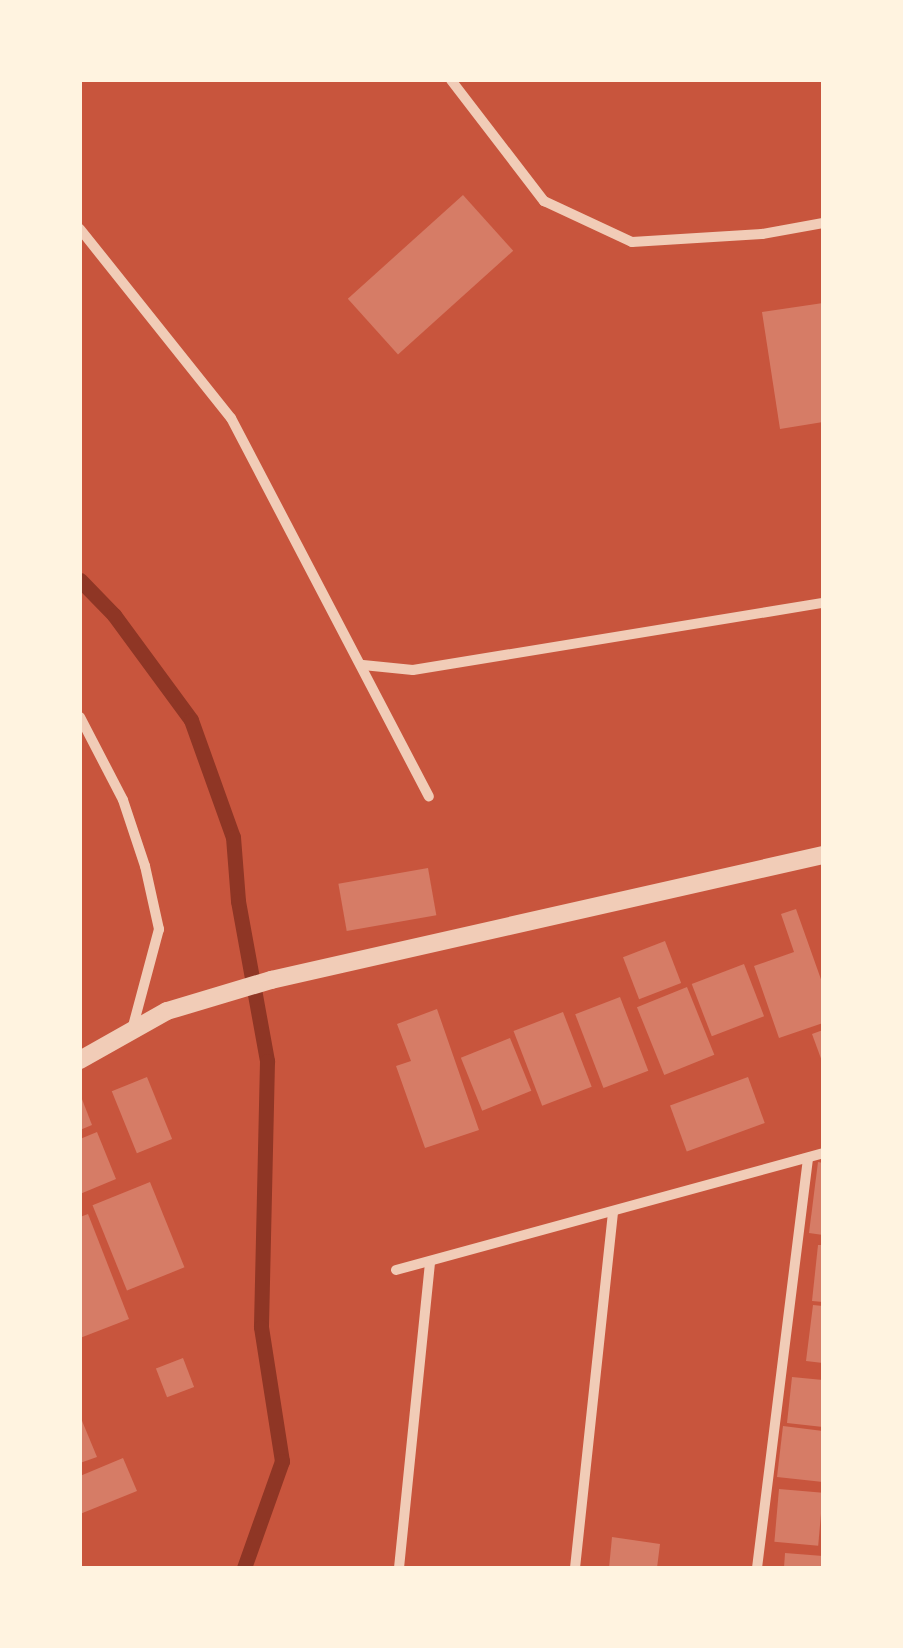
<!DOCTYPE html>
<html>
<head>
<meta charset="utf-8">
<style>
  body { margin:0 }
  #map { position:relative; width:903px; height:1648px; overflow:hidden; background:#c8553d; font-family:Manrope,sans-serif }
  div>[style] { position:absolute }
  .stream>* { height:15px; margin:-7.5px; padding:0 7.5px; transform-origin:7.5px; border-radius:7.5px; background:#8f3625 }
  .building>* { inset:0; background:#d67c66; transform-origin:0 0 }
  .minor>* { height:10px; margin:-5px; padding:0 5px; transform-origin:5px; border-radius:5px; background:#f1ccb7 }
  .tertiary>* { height:18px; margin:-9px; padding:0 9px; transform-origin:9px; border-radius:9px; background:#f1ccb7 }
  span { translate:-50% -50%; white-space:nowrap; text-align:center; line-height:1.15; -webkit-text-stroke:8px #fff3e0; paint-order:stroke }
  .frame { position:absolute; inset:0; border:82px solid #fff3e0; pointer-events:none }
</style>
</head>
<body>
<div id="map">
  <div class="stream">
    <i style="left:80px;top:580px;width:49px;rotate:45.8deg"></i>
    <i style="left:114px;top:615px;width:130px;rotate:53.7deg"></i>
    <i style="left:191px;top:720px;width:124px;rotate:70.3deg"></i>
    <i style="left:233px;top:837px;width:64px;rotate:85.5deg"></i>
    <i style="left:238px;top:901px;width:163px;rotate:79.7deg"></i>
    <i style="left:267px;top:1061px;width:266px;rotate:91.3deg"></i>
    <i style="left:261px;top:1327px;width:136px;rotate:81.1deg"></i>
    <i style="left:282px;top:1461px;width:114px;rotate:109.6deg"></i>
  </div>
  <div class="building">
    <i style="left:463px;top:195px;width:75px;height:155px;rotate:48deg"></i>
    <i style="clip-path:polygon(823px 303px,823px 422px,780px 429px,762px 312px)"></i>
    <i style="left:428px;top:868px;width:48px;height:91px;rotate:80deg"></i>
    <i style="clip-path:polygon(796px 909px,823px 985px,823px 1023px,779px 1038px,754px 966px,794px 952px,781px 914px)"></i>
    <i style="left:665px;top:941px;width:45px;height:45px;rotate:69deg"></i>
    <i style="left:744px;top:964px;width:56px;height:56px;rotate:69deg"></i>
    <i style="left:687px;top:987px;width:73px;height:54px;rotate:68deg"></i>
    <i style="left:620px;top:997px;width:79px;height:48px;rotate:69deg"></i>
    <i style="clip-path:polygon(437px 1009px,479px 1130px,425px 1148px,396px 1066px,411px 1061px,397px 1024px)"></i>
    <i style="left:563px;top:1012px;width:80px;height:53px;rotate:69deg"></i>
    <i style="clip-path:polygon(823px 1030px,823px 1064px,812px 1034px)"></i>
    <i style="left:510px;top:1038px;width:57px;height:53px;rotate:68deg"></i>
    <i style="left:147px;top:1077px;width:67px;height:38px;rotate:68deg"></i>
    <i style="left:748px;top:1077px;width:49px;height:83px;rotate:70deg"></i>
    <i style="clip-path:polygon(80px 1094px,92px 1125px,80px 1130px)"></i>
    <i style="clip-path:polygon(97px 1132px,116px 1179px,80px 1194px,80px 1139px)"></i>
    <i style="clip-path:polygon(818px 1162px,823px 1163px,823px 1235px,809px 1233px)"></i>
    <i style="left:150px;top:1182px;width:92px;height:62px;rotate:68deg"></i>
    <i style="clip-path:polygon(88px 1214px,129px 1319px,80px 1338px,80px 1217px)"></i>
    <i style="clip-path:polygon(818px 1245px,823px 1245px,823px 1302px,812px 1301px)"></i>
    <i style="clip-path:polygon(813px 1305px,823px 1306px,823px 1363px,806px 1361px)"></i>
    <i style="left:183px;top:1358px;width:31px;height:29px;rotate:69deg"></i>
    <i style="clip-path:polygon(792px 1377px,823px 1380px,823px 1427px,787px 1423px)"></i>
    <i style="clip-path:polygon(80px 1416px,97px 1457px,80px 1463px)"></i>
    <i style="clip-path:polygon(783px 1426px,823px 1431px,823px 1482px,777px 1477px)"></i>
    <i style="clip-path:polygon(123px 1458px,137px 1491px,80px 1514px,80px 1476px)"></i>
    <i style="left:779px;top:1489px;width:44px;height:53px;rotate:5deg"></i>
    <i style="clip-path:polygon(612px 1537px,660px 1544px,657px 1568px,609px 1568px)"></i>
    <i style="clip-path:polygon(785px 1553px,823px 1556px,823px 1568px,784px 1568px)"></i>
  </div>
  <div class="minor">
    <i style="left:451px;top:80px;width:153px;rotate:52.5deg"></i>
    <i style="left:544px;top:201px;width:97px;rotate:25deg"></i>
    <i style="left:632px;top:242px;width:130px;rotate:-3.5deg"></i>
    <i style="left:762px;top:234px;width:62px;rotate:-10.2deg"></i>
    <i style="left:80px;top:229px;width:242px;rotate:51.4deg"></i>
    <i style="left:231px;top:418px;width:427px;rotate:62.4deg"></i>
    <i style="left:363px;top:665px;width:50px;rotate:5.7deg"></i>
    <i style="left:413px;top:670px;width:415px;rotate:-9.3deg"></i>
    <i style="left:80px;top:717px;width:93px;rotate:62.6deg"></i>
    <i style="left:123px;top:800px;width:70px;rotate:71.6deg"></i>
    <i style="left:145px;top:866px;width:65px;rotate:77.5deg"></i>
    <i style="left:159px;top:929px;width:105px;rotate:105deg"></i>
    <i style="left:396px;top:1270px;width:443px;rotate:-15.3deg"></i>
    <i style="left:399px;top:1568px;width:308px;rotate:-84.2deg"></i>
    <i style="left:575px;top:1568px;width:358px;rotate:-83.9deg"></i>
    <i style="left:757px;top:1568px;width:412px;rotate:-82.9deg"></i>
  </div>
  <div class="tertiary">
    <i style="left:80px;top:1060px;width:100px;rotate:-29.4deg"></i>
    <i style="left:167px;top:1011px;width:109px;rotate:-16.6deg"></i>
    <i style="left:271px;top:980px;width:566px;rotate:-12.76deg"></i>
  </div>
  <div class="frame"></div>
</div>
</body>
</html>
